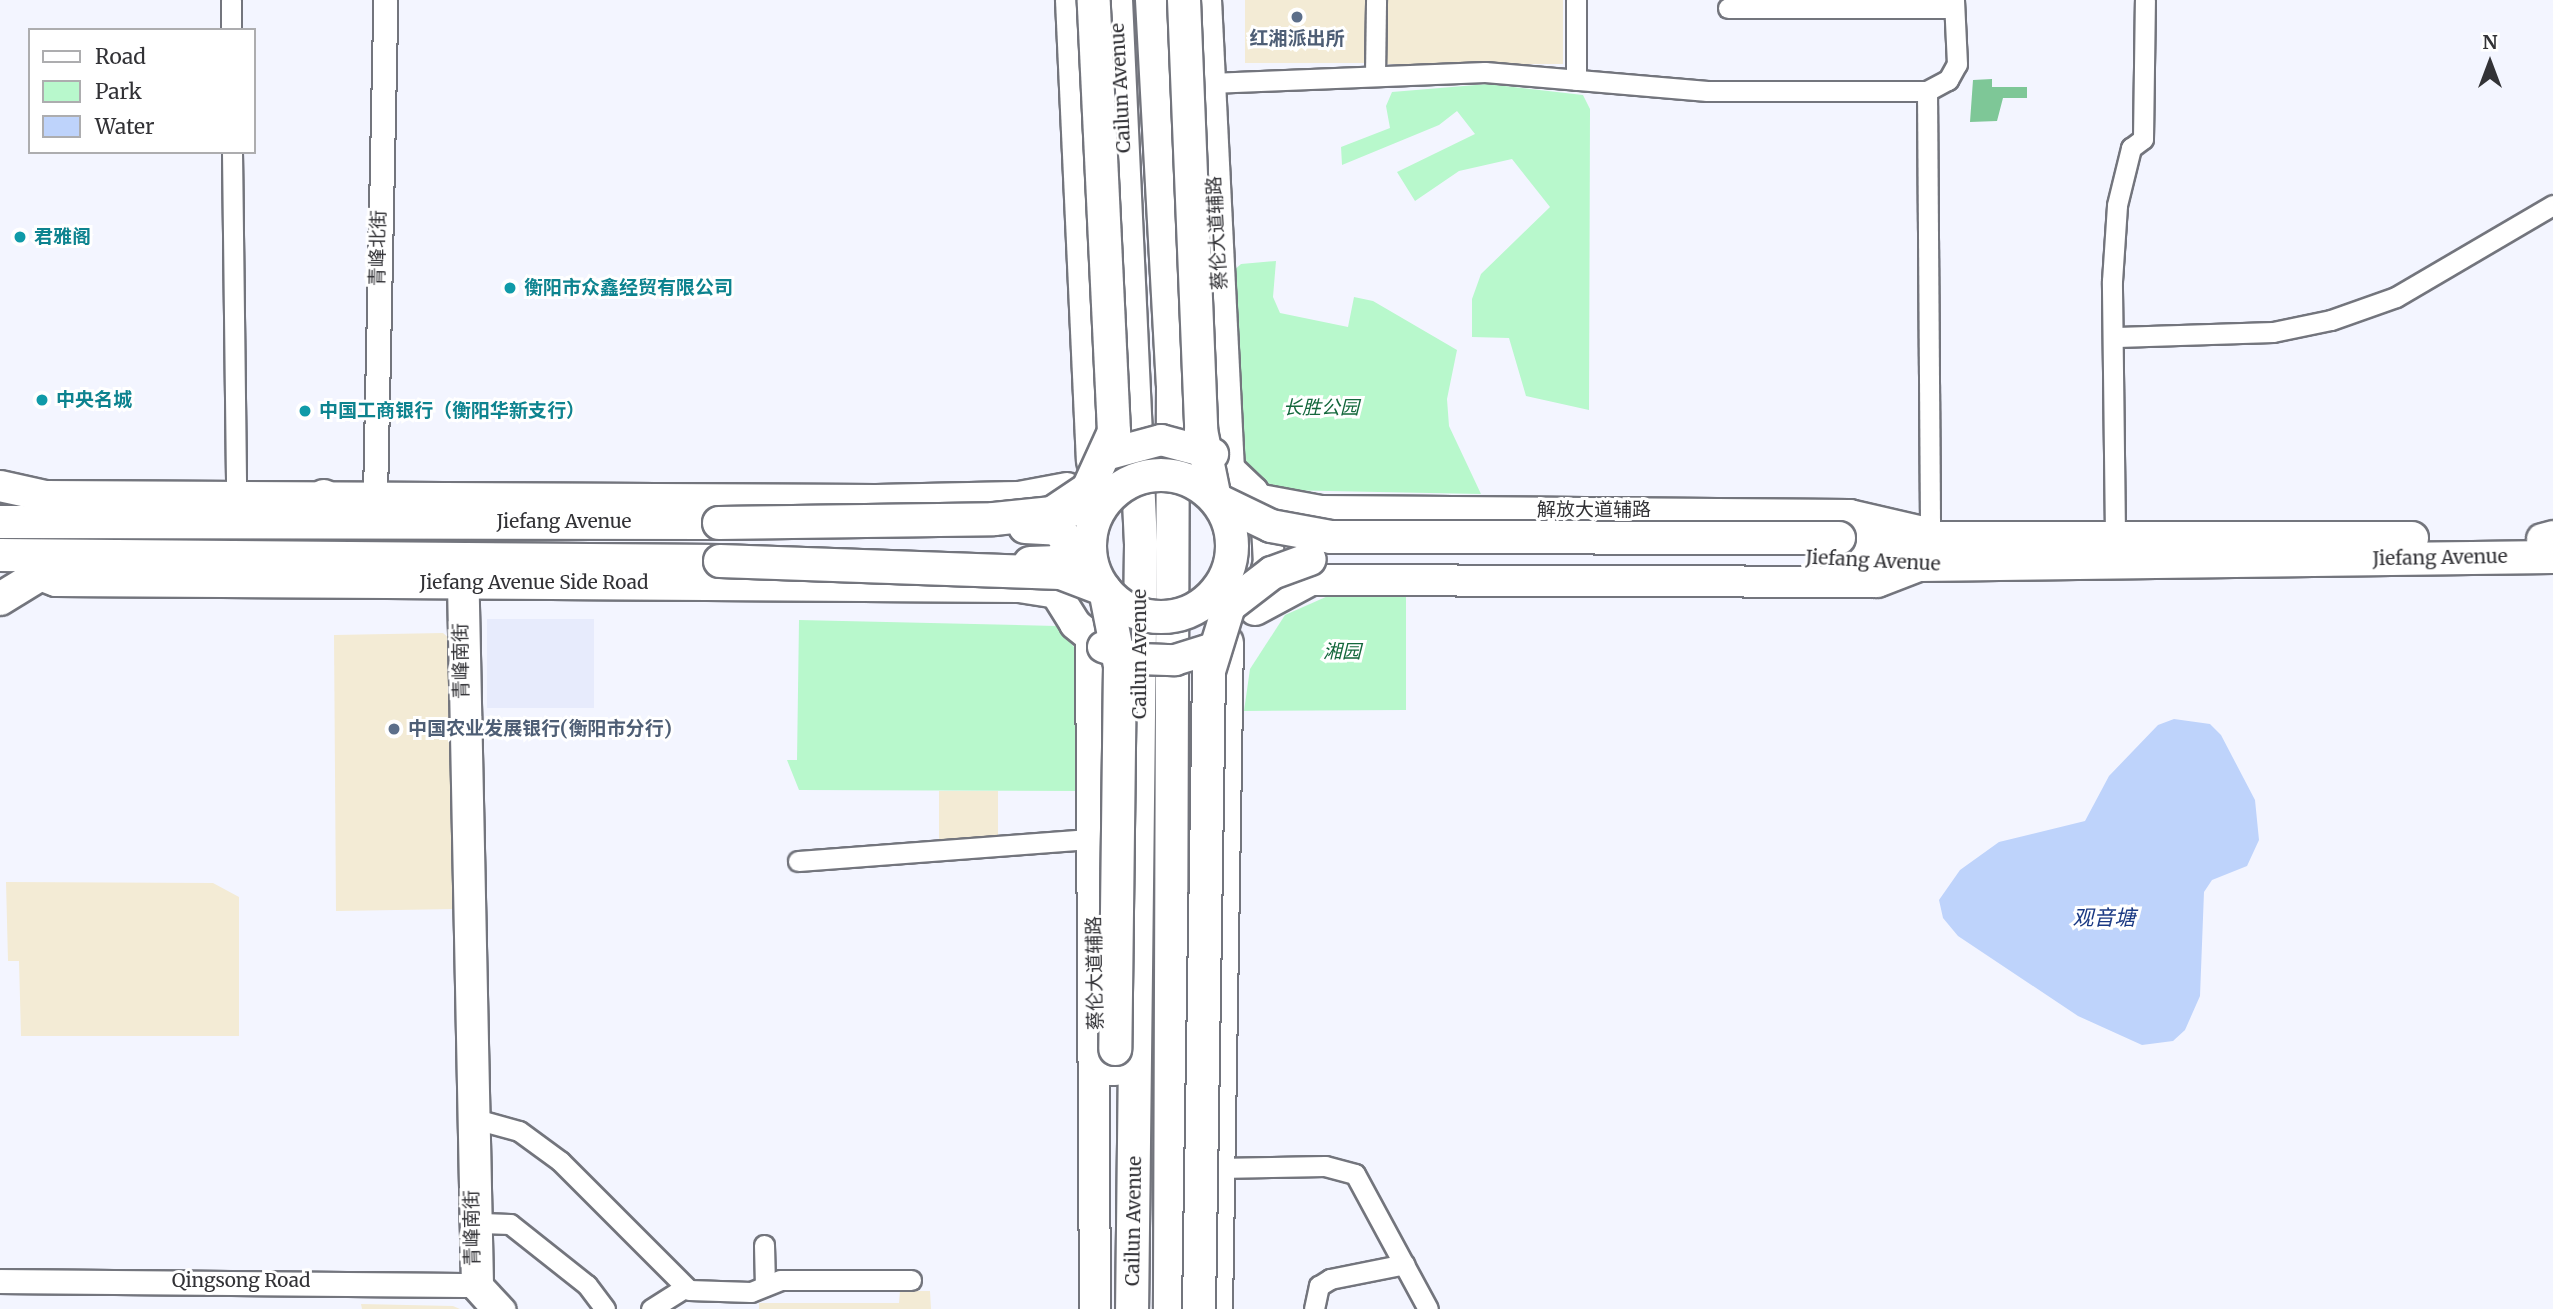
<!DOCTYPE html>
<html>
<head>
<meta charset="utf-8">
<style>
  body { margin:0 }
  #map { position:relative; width:2553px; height:1309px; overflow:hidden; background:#f3f5ff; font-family:Merriweather,"Noto Sans SC",serif }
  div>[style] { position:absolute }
  .commercial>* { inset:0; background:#f3ebd5; transform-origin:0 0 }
  .built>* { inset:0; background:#e7ebfc; transform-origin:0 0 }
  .green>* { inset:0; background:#b8f8cc }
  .forest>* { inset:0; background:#7ec797 }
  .water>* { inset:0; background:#bed3fb }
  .roads { filter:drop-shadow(2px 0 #73757d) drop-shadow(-2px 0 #73757d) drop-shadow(0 2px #73757d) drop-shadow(0 -2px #73757d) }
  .minor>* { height:19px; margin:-9.5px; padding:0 9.5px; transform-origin:9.5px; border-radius:9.5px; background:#fff }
  .tertiary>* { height:23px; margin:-11.5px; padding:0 11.5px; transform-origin:11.5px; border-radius:11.5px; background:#fff }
  .primary>* { height:30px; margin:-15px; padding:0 15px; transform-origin:15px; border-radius:15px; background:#fff }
  .trunk>* { height:32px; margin:-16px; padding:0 16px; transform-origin:16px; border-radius:16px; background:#fff }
  .bridges { filter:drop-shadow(2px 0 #73757d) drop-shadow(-2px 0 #73757d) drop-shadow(0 2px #73757d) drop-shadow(0 -2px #73757d) }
  .primary-bridge>* { height:30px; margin:-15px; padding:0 15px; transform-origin:15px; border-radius:15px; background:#fff }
  .trunk-bridge>* { height:32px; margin:-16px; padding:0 16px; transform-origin:16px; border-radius:16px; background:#fff }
  .trunk-bridge>.ring { margin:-16px; padding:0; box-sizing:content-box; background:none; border:32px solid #fff; border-radius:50% }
  .dots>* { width:19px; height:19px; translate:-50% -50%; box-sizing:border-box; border:4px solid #fff; border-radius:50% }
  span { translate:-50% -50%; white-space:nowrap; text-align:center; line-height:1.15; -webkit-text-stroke:6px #fff; paint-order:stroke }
  .service-label { font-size:19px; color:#4e5e75; font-weight:700 }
  .left { translate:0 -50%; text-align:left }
  .street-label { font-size:19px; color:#323236 }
  .culture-label { font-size:19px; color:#0d838f; font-weight:700 }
  .park-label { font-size:19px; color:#13673b; font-style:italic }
  .water-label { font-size:21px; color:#1a3983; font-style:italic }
  .legend { position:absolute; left:28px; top:28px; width:228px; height:126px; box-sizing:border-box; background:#fff; border:2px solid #adadaf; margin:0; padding:9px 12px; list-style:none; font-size:21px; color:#323236 }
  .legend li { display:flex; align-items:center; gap:14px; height:35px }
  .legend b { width:35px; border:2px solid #adadaf }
  .north { position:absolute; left:2455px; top:28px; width:70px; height:70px; -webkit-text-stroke:5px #fff; paint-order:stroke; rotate:0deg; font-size:19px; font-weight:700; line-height:28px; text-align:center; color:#323236 }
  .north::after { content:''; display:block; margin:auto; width:24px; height:32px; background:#323236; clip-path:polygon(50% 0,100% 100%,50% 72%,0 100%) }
</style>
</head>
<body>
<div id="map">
  <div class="commercial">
    <i style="left:1245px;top:0;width:121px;height:63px"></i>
    <i style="left:1384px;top:0;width:179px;height:64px"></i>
    <i style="clip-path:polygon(443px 633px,450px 639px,456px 909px,336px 911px,334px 635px)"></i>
    <i style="left:939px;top:791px;width:59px;height:49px"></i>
    <i style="clip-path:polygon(6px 882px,213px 883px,239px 897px,239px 1036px,21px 1036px,19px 961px,8px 961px)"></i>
    <i style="clip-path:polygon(900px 1291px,930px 1291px,931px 1309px,759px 1309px,759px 1303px,899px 1303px)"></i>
    <i style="clip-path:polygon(361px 1304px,453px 1306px,460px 1309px,362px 1309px)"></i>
  </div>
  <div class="built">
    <i style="left:594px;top:619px;width:89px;height:107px;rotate:90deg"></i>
  </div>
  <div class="green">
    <i style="clip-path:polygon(1488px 84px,1583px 95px,1590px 109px,1589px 410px,1526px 396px,1509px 338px,1472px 337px,1472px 299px,1481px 274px,1550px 207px,1512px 159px,1459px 171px,1415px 201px,1397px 172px,1475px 134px,1457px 111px,1439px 125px,1342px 165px,1341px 147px,1390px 128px,1386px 106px,1392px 92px)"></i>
    <i style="clip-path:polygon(1276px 261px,1273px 297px,1280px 313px,1348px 327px,1354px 297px,1373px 301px,1457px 350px,1447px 399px,1449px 426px,1481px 494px,1277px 490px,1254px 475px,1243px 461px,1231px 273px,1241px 264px)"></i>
    <i style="clip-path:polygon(1406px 593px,1406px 710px,1244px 711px,1250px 669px,1285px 615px,1328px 596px)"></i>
    <i style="clip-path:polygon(799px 620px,1056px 626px,1080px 654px,1080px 791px,799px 790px,787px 760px,797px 760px)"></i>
  </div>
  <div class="forest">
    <i style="clip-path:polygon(1992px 79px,1992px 87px,2027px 87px,2027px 98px,2003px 98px,1997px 121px,1970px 122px,1973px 80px)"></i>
  </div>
  <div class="water">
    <i style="clip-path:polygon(2174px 719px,2210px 724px,2221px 735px,2255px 800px,2259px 840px,2247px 866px,2212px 880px,2204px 892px,2200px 996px,2185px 1030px,2173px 1041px,2142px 1045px,2078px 1016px,1958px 936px,1943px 918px,1939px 900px,1960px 870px,1999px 842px,2085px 821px,2109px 776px,2158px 725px)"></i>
  </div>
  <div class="roads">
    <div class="minor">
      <i style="left:231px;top:0;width:30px;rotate:90deg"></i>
      <i style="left:1576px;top:0;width:80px;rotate:90deg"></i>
      <i style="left:1728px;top:8px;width:226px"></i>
      <i style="left:1375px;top:75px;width:75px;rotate:-89.2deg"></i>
      <i style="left:1210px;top:83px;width:275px;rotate:-2.3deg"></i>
      <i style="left:1485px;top:72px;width:223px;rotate:4.9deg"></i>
      <i style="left:1707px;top:91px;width:220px"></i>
      <i style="left:1927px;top:91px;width:443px;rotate:89.6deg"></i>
      <i style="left:1927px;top:91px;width:24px;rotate:-28deg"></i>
      <i style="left:1948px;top:80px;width:18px;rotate:-61deg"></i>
      <i style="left:1957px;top:64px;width:64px;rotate:-92.7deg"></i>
      <i style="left:232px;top:152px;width:344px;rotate:89.3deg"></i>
      <i style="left:2117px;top:337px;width:156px;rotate:-1.8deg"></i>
      <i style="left:2273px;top:332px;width:59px;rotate:-11.7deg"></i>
      <i style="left:2331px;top:320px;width:69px;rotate:-19.5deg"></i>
      <i style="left:2396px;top:297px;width:182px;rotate:-30.4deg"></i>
      <i style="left:2115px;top:535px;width:254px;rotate:-90.7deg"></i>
      <i style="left:2112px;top:281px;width:76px;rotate:-86.2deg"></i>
      <i style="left:2117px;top:205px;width:59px;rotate:-76.2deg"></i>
      <i style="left:2131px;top:148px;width:15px;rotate:-37deg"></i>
      <i style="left:2143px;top:139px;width:139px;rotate:-89.2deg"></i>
      <i style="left:798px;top:861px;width:296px;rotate:-4.3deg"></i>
      <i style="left:479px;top:1120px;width:41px;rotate:15.4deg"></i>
      <i style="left:519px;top:1131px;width:51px;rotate:36.2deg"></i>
      <i style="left:560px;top:1161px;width:182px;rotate:45deg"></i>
      <i style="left:689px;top:1290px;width:62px;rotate:1.8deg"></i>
      <i style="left:751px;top:1292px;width:31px;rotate:-22deg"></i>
      <i style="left:780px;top:1280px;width:131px"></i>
      <i style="left:1218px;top:1168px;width:107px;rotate:-1.1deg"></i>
      <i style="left:1325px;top:1166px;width:31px;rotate:15deg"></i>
      <i style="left:1355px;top:1174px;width:153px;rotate:61.6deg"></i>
      <i style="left:481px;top:1223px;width:29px;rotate:2deg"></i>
      <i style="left:510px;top:1224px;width:98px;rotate:38.4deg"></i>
      <i style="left:587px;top:1285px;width:30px;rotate:53deg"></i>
      <i style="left:764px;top:1245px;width:41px;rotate:88.6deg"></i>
      <i style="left:651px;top:1309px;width:41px;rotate:-32.2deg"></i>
      <i style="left:1314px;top:1309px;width:24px;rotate:-78deg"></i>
      <i style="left:1319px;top:1286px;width:13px;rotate:-32deg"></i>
      <i style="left:1330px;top:1279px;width:76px;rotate:-11.3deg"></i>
    </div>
    <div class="tertiary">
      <i style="left:375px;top:496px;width:496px;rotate:-88.8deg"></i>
      <i style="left:0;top:1281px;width:481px;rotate:0.5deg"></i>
      <i style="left:493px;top:1309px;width:30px;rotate:-132deg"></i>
      <i style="left:473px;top:1287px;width:705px;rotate:-91.14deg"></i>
      <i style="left:459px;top:582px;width:26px;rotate:-74deg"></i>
      <i style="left:466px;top:557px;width:728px;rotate:88.82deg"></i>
      <i style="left:481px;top:1285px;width:33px;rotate:47deg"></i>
    </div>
    <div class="primary">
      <i style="left:1071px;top:0;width:462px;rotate:87.4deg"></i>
      <i style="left:1206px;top:0;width:466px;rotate:87.2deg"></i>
      <i style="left:1213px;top:454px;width:55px;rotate:43.5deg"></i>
      <i style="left:1253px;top:492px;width:37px;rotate:68deg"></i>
      <i style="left:1267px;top:526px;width:36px;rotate:87deg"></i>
      <i style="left:1269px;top:562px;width:34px;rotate:105deg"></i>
      <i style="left:0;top:486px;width:46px;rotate:12.5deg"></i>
      <i style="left:45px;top:496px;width:831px;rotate:0.28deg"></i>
      <i style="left:876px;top:500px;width:143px;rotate:-1.2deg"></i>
      <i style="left:1019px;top:497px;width:49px;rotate:-10.6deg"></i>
      <i style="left:1256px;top:499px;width:66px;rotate:10.5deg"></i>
      <i style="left:1321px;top:511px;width:529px;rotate:0.43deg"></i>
      <i style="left:1850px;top:515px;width:71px;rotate:13.1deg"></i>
      <i style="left:1059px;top:505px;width:53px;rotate:103deg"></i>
      <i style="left:1047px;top:557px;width:37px;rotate:76deg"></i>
      <i style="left:1056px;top:593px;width:36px;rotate:58deg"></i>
      <i style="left:1075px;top:624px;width:36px;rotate:39deg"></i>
      <i style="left:2542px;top:539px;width:11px;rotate:-15deg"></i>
      <i style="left:26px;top:561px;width:15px;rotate:53deg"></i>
      <i style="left:35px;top:573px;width:22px;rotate:21deg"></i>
      <i style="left:56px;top:581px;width:963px;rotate:0.36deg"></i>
      <i style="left:1019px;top:587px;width:37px;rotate:9deg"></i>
      <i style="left:1255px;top:610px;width:64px;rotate:-28.2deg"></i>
      <i style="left:1311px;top:580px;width:566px;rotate:0.2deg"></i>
      <i style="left:1877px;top:582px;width:47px;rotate:-21.1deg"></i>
      <i style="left:1091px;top:637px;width:672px;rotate:89.66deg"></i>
      <i style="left:1217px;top:1309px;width:667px;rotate:-89.06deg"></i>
    </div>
    <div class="trunk">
      <i style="left:1116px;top:0;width:545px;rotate:87.37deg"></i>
      <i style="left:1141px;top:544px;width:765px;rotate:90.67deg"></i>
      <i style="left:1152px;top:0;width:385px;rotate:86.9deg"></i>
      <i style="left:1173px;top:384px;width:925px;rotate:90.19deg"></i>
      <i style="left:324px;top:496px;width:58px;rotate:26.6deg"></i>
      <i style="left:376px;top:522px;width:26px;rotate:-92deg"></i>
      <i style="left:0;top:522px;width:719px;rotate:0.08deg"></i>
      <i style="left:1839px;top:538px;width:573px"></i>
      <i style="left:0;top:555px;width:720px;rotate:0.48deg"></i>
      <i style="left:1839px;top:558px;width:82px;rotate:4.9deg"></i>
      <i style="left:1921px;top:565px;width:632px;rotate:-0.73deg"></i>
      <i style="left:0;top:599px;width:79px;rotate:-31.5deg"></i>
      <i style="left:1097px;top:1069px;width:18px"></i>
    </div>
  </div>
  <div class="bridges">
    <div class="primary-bridge">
      <i style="left:1109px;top:454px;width:54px;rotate:-15.1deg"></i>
      <i style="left:1161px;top:440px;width:54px;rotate:15.1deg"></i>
      <i style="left:1103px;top:647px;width:37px;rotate:19deg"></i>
      <i style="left:1138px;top:659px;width:37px;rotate:2deg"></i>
      <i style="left:1175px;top:660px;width:41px;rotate:-17.1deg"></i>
    </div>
    <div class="trunk-bridge">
      <i style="left:1184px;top:0;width:430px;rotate:87.7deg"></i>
      <i style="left:1201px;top:430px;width:70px;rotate:78.5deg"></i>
      <i style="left:1215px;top:499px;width:62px;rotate:25.7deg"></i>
      <i style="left:1271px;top:526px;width:61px;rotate:10.4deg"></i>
      <i style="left:1331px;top:537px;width:508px;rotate:0.11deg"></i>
      <i class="ring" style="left:1090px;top:475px;width:110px;height:110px"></i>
      <i style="left:1049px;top:515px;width:47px;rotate:-33.7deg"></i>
      <i style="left:1088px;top:489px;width:63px;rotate:-65.5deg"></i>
      <i style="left:1114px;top:432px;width:432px;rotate:-92.7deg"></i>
      <i style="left:719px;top:523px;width:275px;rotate:-0.8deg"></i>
      <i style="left:994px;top:519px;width:76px;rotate:-6deg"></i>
      <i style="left:1025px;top:527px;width:33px;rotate:3deg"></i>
      <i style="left:1058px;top:529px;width:20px;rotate:53deg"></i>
      <i style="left:1070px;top:545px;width:20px;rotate:123deg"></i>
      <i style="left:1059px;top:562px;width:29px;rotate:178deg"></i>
      <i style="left:720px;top:561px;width:341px;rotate:2deg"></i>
      <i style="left:1061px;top:573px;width:47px;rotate:21.1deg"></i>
      <i style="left:1105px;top:590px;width:77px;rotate:78.8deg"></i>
      <i style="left:1120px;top:666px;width:383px;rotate:90.7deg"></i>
      <i style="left:1199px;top:1309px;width:638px;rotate:-89.1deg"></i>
      <i style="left:1209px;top:671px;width:68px;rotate:-72.9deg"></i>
      <i style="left:1229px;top:606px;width:54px;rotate:-37.5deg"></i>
      <i style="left:1272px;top:573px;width:40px;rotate:-20.2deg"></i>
    </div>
  </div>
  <div class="dots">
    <i style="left:1297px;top:17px;background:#5c6f8a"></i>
    <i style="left:20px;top:237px;background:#0f9aa8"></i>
    <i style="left:510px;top:288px;background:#0f9aa8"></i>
    <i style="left:42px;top:400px;background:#0f9aa8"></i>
    <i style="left:305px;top:411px;background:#0f9aa8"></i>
    <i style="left:394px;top:729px;background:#5c6f8a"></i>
  </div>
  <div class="service-label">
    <span style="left:1297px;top:39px">红湘派出所</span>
    <span class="left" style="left:408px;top:729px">中国农业发展银行(衡阳市分行)</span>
  </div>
  <div class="street-label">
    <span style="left:1121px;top:88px;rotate:-93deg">Cailun Avenue</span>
    <span style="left:1217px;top:233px;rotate:-93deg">蔡伦大道辅路</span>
    <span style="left:378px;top:248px;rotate:-89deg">青峰北街</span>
    <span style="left:1594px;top:510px">解放大道辅路</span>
    <span style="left:564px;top:522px">Jiefang Avenue</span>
    <span style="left:2440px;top:558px;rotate:-1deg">Jiefang Avenue</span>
    <span style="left:1873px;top:561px;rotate:3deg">Jiefang Avenue</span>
    <span style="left:534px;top:583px">Jiefang Avenue Side Road</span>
    <span style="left:1140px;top:654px;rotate:-90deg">Cailun Avenue</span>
    <span style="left:461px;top:661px;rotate:-91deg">青峰南街</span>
    <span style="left:1095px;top:973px;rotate:-91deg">蔡伦大道辅路</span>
    <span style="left:1134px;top:1221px;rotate:-89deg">Cailun Avenue</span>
    <span style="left:472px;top:1228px;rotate:-91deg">青峰南街</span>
    <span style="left:241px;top:1281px">Qingsong Road</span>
  </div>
  <div class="culture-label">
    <span class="left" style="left:34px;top:237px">君雅阁</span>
    <span class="left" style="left:524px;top:288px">衡阳市众鑫经贸有限公司</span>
    <span class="left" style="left:56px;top:400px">中央名城</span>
    <span class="left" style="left:319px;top:411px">中国工商银行（衡阳华新支行）</span>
  </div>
  <div class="park-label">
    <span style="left:1321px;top:408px">长胜公园</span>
    <span style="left:1342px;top:652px">湘园</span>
  </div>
  <div class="water-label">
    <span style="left:2104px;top:918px">观音塘</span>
  </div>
  <ul class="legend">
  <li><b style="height:9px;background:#fff"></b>Road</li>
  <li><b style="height:19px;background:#b8f8cc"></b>Park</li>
  <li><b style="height:19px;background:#bed3fb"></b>Water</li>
  </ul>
  <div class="north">N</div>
</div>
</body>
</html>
